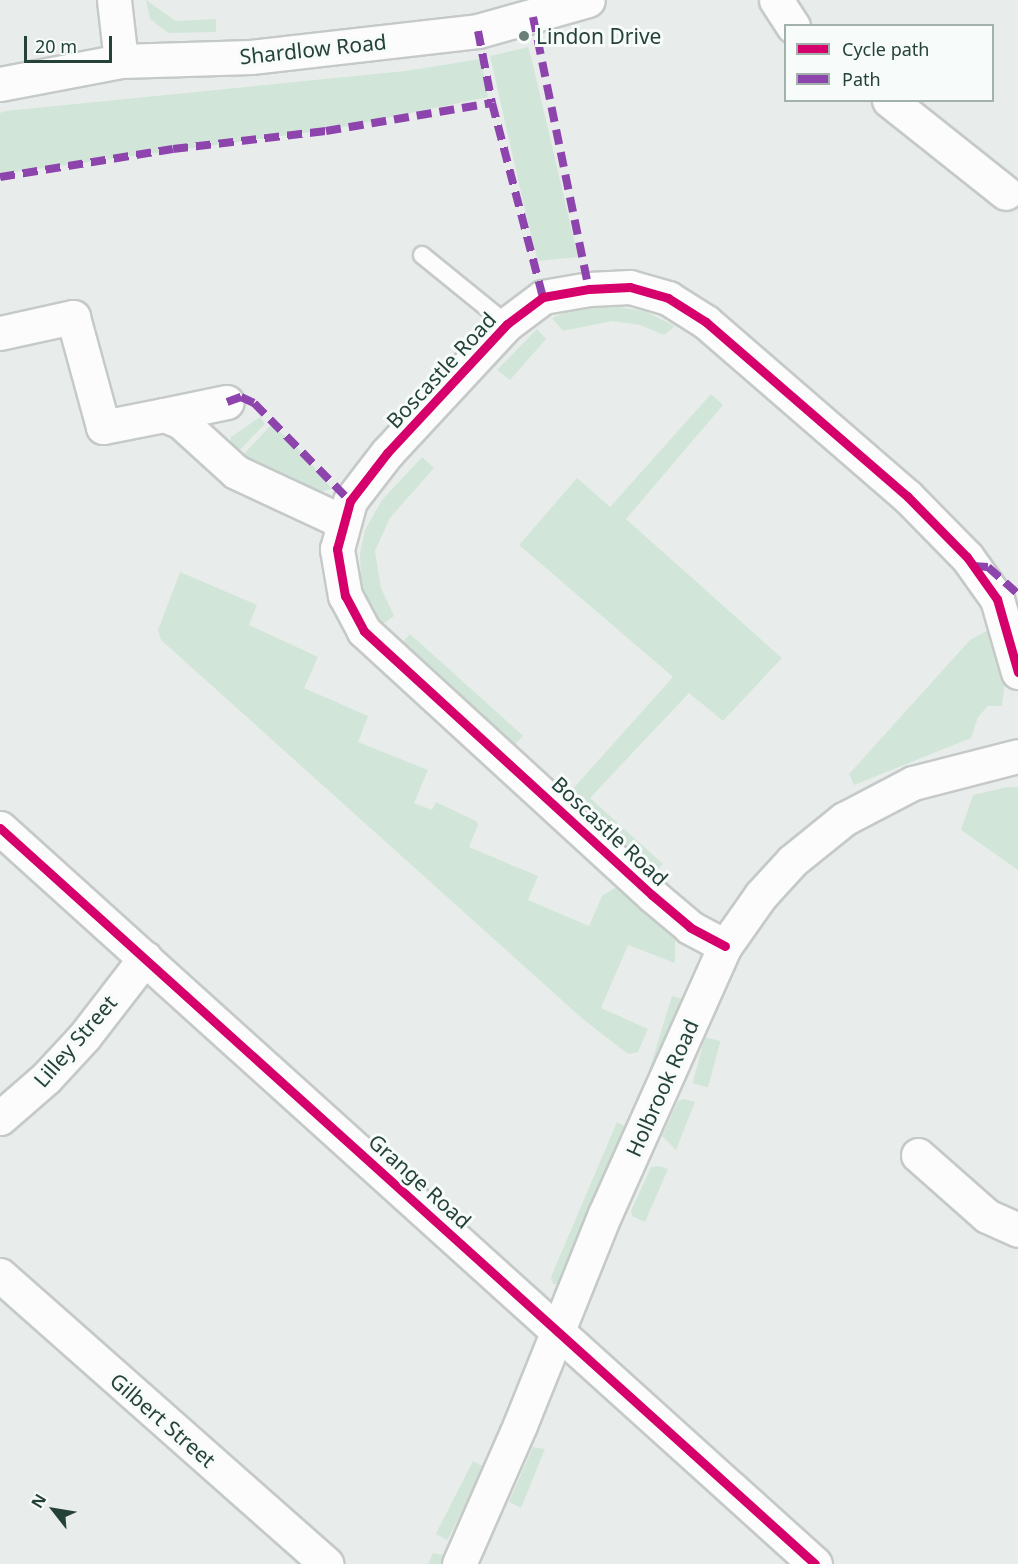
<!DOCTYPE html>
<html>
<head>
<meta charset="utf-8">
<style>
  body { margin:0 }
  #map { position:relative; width:1018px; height:1564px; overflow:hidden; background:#e8edeb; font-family:"Noto Sans",sans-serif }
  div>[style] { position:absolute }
  .green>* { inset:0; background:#d1e6d8; transform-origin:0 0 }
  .roads { filter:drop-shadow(2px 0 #c5cac8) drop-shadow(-2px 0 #c5cac8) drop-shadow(0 2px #c5cac8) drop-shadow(0 -2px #c5cac8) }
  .lane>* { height:16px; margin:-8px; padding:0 8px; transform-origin:8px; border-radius:8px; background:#fcfcfc }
  .street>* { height:33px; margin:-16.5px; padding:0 16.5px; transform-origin:16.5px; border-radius:16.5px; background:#fcfcfc }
  .secondary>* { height:33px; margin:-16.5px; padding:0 16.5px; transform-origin:16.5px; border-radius:16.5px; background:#fcfcfc }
  .quiet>* { height:8px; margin-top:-4px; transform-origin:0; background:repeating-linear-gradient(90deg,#8e44ad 0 15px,transparent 0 23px) }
  .cycleway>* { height:9px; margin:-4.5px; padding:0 4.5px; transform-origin:4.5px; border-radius:4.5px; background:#d6006c }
  .dots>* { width:16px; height:16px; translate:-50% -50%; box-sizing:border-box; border:3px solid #f7fbf9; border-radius:50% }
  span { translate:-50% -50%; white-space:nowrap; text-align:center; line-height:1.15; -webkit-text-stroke:6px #f7fbf9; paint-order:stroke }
  .poi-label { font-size:21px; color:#24423a }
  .left { translate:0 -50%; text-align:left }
  .street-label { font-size:21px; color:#24423a }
  .legend { position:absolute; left:784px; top:24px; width:210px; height:78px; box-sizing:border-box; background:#f7fbf9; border:2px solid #a3b1ad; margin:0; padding:8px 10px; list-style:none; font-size:18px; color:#24423a }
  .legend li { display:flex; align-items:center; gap:12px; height:30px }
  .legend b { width:30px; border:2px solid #a3b1ad }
  .north { position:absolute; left:24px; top:1480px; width:60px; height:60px; -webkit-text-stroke:4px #f7fbf9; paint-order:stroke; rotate:301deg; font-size:16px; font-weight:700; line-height:24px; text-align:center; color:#24423a }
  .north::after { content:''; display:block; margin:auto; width:21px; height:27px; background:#24423a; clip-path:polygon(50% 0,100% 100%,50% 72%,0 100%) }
  .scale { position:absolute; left:24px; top:36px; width:88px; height:27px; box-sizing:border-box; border:3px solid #24423a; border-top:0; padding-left:8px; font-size:18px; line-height:21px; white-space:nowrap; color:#24423a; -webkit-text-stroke:4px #f7fbf9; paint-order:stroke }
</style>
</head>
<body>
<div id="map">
  <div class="green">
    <i style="clip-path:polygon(146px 0,176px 21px,216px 19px,216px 32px,168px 33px,150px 19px)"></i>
    <i style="clip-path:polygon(528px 47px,533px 65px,578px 257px,538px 261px,527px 219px,490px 56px)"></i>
    <i style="clip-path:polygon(481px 59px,488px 97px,334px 129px,0 174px,0 113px,5px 111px,405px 71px)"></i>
    <i style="clip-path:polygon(600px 304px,644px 311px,675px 326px,664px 335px,640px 325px,612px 321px,563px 331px,552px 318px,576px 308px)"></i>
    <i style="clip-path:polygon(537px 329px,546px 339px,510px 380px,497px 370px)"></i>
    <i style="clip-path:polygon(711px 394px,723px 405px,626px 519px,782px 658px,723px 721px,689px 693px,590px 798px,663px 864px,652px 874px,590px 818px,570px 792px,673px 677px,519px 545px,577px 478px,610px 507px)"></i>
    <i style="clip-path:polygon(260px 417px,265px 424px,230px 460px,231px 437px)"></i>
    <i style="clip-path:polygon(271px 425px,293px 442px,332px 489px,293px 499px,239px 459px)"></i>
    <i style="clip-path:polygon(422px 457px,434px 468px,390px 518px,375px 551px,381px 588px,394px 616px,380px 626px,361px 584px,360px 553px,365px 530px,382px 500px)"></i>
    <i style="clip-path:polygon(180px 572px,257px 605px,249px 625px,318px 657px,304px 688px,368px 716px,358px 742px,428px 770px,414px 803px,432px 810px,436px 802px,476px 821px,478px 825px,469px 847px,538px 876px,528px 900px,589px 926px,602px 896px,618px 886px,675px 934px,675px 963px,628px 945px,601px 1008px,648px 1029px,638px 1052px,628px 1054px,584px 1020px,161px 640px,158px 630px)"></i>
    <i style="clip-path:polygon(990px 629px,1007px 668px,1002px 706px,988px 706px,978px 717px,971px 738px,854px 785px,849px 774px,970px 640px)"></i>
    <i style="left:410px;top:634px;width:152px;height:16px;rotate:42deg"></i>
    <i style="clip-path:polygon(1007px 787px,1018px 787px,1018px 870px,961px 830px,973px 795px)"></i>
    <i style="left:672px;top:996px;width:14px;height:77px;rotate:17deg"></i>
    <i style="left:705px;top:1037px;width:16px;height:48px;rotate:15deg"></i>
    <i style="clip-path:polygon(684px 1099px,695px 1102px,676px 1150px,662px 1136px,678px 1101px)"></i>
    <i style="clip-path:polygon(617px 1122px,629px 1128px,560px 1284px,553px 1284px,551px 1277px)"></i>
    <i style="clip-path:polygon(658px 1166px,668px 1169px,645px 1222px,632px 1216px,631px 1211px,651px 1167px)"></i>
    <i style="clip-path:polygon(533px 1447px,545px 1449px,521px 1508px,509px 1502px)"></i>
    <i style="left:473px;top:1461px;width:13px;height:82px;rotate:27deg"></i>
    <i style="clip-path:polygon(433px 1553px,449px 1556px,445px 1564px,428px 1564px)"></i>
  </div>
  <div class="roads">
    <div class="lane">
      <i style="left:422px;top:255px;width:109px;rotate:39.1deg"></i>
    </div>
    <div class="street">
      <i style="left:114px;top:0;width:61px;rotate:83.5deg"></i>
      <i style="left:776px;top:0;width:31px;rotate:57deg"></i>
      <i style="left:889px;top:100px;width:149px;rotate:38.5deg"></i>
      <i style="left:0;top:333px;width:75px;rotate:-12.4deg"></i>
      <i style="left:73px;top:317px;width:114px;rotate:74.7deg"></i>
      <i style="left:103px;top:427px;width:62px;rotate:-11.1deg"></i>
      <i style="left:164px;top:415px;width:18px;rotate:22deg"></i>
      <i style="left:181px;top:422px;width:74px;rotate:42.3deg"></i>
      <i style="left:236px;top:472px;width:116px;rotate:25deg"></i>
      <i style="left:164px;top:415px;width:64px;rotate:-11.7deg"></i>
      <i style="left:0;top:828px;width:1098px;rotate:42.08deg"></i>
      <i style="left:725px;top:946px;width:40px;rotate:-152deg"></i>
      <i style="left:690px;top:927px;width:50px;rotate:-139.9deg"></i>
      <i style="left:652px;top:895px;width:391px;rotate:-137.5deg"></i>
      <i style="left:364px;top:631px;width:40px;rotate:-118deg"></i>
      <i style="left:345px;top:596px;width:48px;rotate:-99.7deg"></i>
      <i style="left:337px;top:549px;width:50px;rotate:-74.8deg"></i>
      <i style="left:350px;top:501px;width:61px;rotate:-52.4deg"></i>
      <i style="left:387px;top:453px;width:176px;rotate:-47.1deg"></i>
      <i style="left:507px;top:324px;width:45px;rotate:-36.9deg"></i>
      <i style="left:543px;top:297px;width:47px;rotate:-9.9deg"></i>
      <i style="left:589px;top:289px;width:41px;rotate:-2.8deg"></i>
      <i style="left:630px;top:287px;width:40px;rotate:16deg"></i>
      <i style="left:668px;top:298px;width:45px;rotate:32.3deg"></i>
      <i style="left:706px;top:322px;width:266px;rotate:40.9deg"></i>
      <i style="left:907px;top:496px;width:86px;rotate:45.5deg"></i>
      <i style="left:967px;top:557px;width:52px;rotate:54.5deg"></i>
      <i style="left:997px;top:599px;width:76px;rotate:74deg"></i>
      <i style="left:0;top:1118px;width:61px;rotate:-41deg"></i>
      <i style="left:46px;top:1078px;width:56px;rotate:-47.2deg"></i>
      <i style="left:84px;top:1037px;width:100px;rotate:-52.3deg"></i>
      <i style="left:918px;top:1155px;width:92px;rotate:41.5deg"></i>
      <i style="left:987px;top:1216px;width:34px;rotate:24deg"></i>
      <i style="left:0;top:1275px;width:436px;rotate:41.5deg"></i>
      <i style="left:459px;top:1564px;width:152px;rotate:-66.3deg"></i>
      <i style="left:520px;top:1425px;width:227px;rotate:-68.1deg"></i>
      <i style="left:605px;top:1214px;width:294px;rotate:-65.9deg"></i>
      <i style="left:725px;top:946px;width:62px;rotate:-54.8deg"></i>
      <i style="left:761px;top:895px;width:46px;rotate:-47.6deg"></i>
      <i style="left:792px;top:861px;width:67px;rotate:-38.9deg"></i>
      <i style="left:844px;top:819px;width:78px;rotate:-27.6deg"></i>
      <i style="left:913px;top:783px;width:108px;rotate:-14.4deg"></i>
    </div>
    <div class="secondary">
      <i style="left:0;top:84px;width:123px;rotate:-10.8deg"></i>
      <i style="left:121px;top:61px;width:130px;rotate:-1.8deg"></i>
      <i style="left:251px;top:57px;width:228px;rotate:-6.5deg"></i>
      <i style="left:478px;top:31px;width:114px;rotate:-15.7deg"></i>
    </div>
  </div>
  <div class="quiet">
    <i style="left:533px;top:17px;width:278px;rotate:78.4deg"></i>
    <i style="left:478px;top:31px;width:73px;rotate:79deg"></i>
    <i style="left:492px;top:103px;width:201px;rotate:75.3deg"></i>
    <i style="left:0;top:177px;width:175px;rotate:-9.2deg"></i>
    <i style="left:173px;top:149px;width:154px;rotate:-6.7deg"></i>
    <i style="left:326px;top:131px;width:168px;rotate:-9.6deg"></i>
    <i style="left:227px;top:402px;width:15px;rotate:-20deg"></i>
    <i style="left:241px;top:397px;width:14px;rotate:25deg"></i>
    <i style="left:254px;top:403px;width:137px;rotate:45.6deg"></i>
    <i style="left:973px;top:566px;width:15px;rotate:4deg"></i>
    <i style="left:988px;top:567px;width:40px;rotate:42deg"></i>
  </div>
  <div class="cycleway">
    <i style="left:0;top:828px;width:1098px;rotate:42.08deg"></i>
    <i style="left:725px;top:946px;width:40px;rotate:-152deg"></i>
    <i style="left:690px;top:927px;width:50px;rotate:-139.9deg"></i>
    <i style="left:652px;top:895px;width:391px;rotate:-137.5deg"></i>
    <i style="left:364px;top:631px;width:40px;rotate:-118deg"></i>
    <i style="left:345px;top:596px;width:48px;rotate:-99.7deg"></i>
    <i style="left:337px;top:549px;width:50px;rotate:-74.8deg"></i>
    <i style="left:350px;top:501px;width:61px;rotate:-52.4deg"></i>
    <i style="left:387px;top:453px;width:176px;rotate:-47.1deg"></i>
    <i style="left:507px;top:324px;width:45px;rotate:-36.9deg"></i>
    <i style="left:543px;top:297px;width:47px;rotate:-9.9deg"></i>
    <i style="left:589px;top:289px;width:41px;rotate:-2.8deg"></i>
    <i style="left:630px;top:287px;width:40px;rotate:16deg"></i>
    <i style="left:668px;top:298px;width:45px;rotate:32.3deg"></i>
    <i style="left:706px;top:322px;width:266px;rotate:40.9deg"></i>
    <i style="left:907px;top:496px;width:86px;rotate:45.5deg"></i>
    <i style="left:967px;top:557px;width:52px;rotate:54.5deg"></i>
    <i style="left:997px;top:599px;width:76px;rotate:74deg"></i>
  </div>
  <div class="dots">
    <i style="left:524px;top:36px;background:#697e78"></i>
  </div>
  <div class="poi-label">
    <span class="left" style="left:536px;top:36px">Lindon Drive</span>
  </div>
  <div class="street-label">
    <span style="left:313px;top:49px;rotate:-6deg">Shardlow Road</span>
    <span style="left:441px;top:370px;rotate:-47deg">Boscastle Road</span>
    <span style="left:610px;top:831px;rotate:43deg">Boscastle Road</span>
    <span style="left:75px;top:1041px;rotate:-49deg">Lilley Street</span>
    <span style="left:662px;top:1088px;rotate:-66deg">Holbrook Road</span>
    <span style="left:420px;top:1181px;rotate:42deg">Grange Road</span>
    <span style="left:163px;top:1420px;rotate:41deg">Gilbert Street</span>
  </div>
  <ul class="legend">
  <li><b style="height:8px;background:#d6006c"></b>Cycle path</li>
  <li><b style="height:8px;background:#8e44ad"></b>Path</li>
  </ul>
  <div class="north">N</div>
  <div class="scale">20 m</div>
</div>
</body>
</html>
